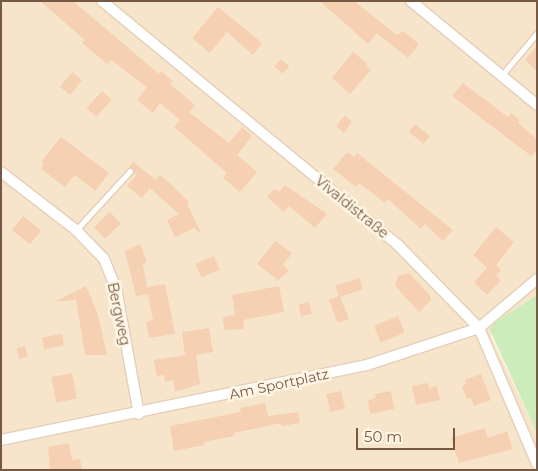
<!DOCTYPE html>
<html>
<head>
<meta charset="utf-8">
<style>
  body { margin:0 }
  #map { position:relative; width:538px; height:471px; overflow:hidden; background:#fef3dd; font-family:Montserrat,sans-serif }
  div>[style] { position:absolute }
  .residential>* { inset:0; background:#f7e5cb }
  .green>* { inset:0; background:#cdecbb }
  .building>* { inset:0; background:#f6d0b2; transform-origin:0 0 }
  .roads { filter:drop-shadow(1px 0 #e3cfb9) drop-shadow(-1px 0 #e3cfb9) drop-shadow(0 1px #e3cfb9) drop-shadow(0 -1px #e3cfb9) }
  .service>* { height:5px; margin:-2.5px; padding:0 2.5px; transform-origin:2.5px; border-radius:2.5px; background:#fff }
  .minor>* { height:10px; margin:-5px; padding:0 5px; transform-origin:5px; border-radius:5px; background:#fff }
  span { translate:-50% -50%; white-space:nowrap; text-align:center; line-height:1.15; -webkit-text-stroke:5px #fff6e5; paint-order:stroke }
  .street-label { font-size:14px; color:#765844 }
  .frame { position:absolute; inset:0; border:2px solid #765844; pointer-events:none }
  .scale { position:absolute; left:356px; top:428px; width:99px; height:22px; box-sizing:border-box; border:2px solid #765844; border-top:0; padding-left:6px; font-size:15px; line-height:18px; white-space:nowrap; color:#765844; -webkit-text-stroke:4px #fff6e5; paint-order:stroke }
</style>
</head>
<body>
<div id="map">
  <div class="residential">
    <i style="clip-path:polygon(1px 1px,537px 1px,537px 295px,494px 323px,491px 337px,537px 433px,537px 470px,1px 470px)"></i>
  </div>
  <div class="green">
    <i style="clip-path:polygon(537px 295px,537px 433px,490px 330px,494px 323px)"></i>
  </div>
  <div class="building">
    <i style="clip-path:polygon(40px 1px,73px 1px,159px 74px,161px 71px,173px 81px,170px 84px,195px 105px,189px 112px,229px 143px,242px 127px,252px 136px,237px 155px,257px 172px,240px 192px,223px 178px,227px 173px,174px 127px,180px 120px,160px 103px,153px 113px,137px 100px,147px 87px,111px 60px,107px 64px,82px 43px,85px 40px)"></i>
    <i style="clip-path:polygon(320px 1px,354px 1px,397px 35px,403px 31px,419px 44px,408px 58px,377px 33px,368px 44px)"></i>
    <i style="clip-path:polygon(218px 7px,262px 43px,253px 55px,227px 32px,210px 53px,192px 38px)"></i>
    <i style="clip-path:polygon(537px 46px,537px 71px,525px 60px)"></i>
    <i style="clip-path:polygon(353px 52px,368px 64px,366px 66px,371px 70px,350px 94px,332px 78px)"></i>
    <i style="left:281px;top:59px;width:11px;height:10px;rotate:41deg"></i>
    <i style="left:72px;top:72px;width:13px;height:19px;rotate:39deg"></i>
    <i style="clip-path:polygon(463px 83px,508px 117px,511px 113px,520px 120px,518px 123px,537px 139px,537px 150px,531px 156px,452px 96px)"></i>
    <i style="left:102px;top:91px;width:13px;height:23px;rotate:42deg"></i>
    <i style="clip-path:polygon(345px 115px,352px 122px,344px 133px,336px 126px)"></i>
    <i style="left:415px;top:124px;width:19px;height:10px;rotate:39deg"></i>
    <i style="clip-path:polygon(61px 137px,109px 173px,95px 191px,75px 175px,65px 187px,41px 169px,44px 164px,41px 162px)"></i>
    <i style="clip-path:polygon(347px 152px,354px 157px,357px 153px,453px 230px,443px 241px,425px 224px,421px 229px,388px 199px,385px 203px,359px 183px,356px 187px,333px 169px)"></i>
    <i style="clip-path:polygon(133px 162px,156px 180px,160px 175px,173px 186px,189px 202px,187px 204px,202px 234px,194px 228px,175px 237px,167px 220px,179px 214px,150px 188px,142px 198px,127px 186px,136px 175px,129px 167px)"></i>
    <i style="clip-path:polygon(285px 185px,327px 214px,315px 228px,289px 206px,284px 212px,267px 197px,274px 189px,279px 192px)"></i>
    <i style="left:110px;top:212px;width:16px;height:22px;rotate:47deg"></i>
    <i style="left:23px;top:216px;width:23px;height:18px;rotate:38deg"></i>
    <i style="clip-path:polygon(496px 227px,514px 242px,496px 265px,501px 270px,496px 275px,501px 280px,487px 295px,474px 282px,487px 268px,473px 255px)"></i>
    <i style="clip-path:polygon(275px 241px,292px 253px,283px 265px,289px 271px,278px 280px,257px 264px)"></i>
    <i style="clip-path:polygon(140px 244px,147px 262px,143px 264px,147px 287px,165px 284px,175px 334px,149px 338px,146px 322px,153px 320px,148px 294px,136px 296px,125px 251px)"></i>
    <i style="left:214px;top:256px;width:15px;height:20px;rotate:67deg"></i>
    <i style="clip-path:polygon(409px 273px,430px 295px,431px 300px,419px 312px,395px 286px,398px 276px)"></i>
    <i style="clip-path:polygon(359px 278px,363px 289px,340px 297px,349px 319px,338px 323px,329px 300px,339px 296px,335px 286px)"></i>
    <i style="clip-path:polygon(86px 286px,98px 315px,107px 355px,85px 355px,76px 300px,54px 302px)"></i>
    <i style="clip-path:polygon(279px 286px,284px 312px,243px 320px,244px 329px,225px 330px,222px 317px,235px 315px,232px 295px)"></i>
    <i style="left:309px;top:302px;width:12px;height:11px;rotate:76deg"></i>
    <i style="left:398px;top:316px;width:18px;height:26px;rotate:68deg"></i>
    <i style="clip-path:polygon(209px 328px,213px 352px,196px 355px,200px 384px,175px 392px,173px 380px,165px 382px,164px 375px,157px 376px,154px 360px,185px 355px,182px 332px)"></i>
    <i style="left:62px;top:334px;width:12px;height:20px;rotate:81deg"></i>
    <i style="left:25px;top:346px;width:11px;height:9px;rotate:75deg"></i>
    <i style="left:72px;top:373px;width:26px;height:21px;rotate:79deg"></i>
    <i style="clip-path:polygon(481px 374px,491px 400px,474px 406px,471px 398px,467px 399px,462px 386px,466px 384px,465px 380px)"></i>
    <i style="clip-path:polygon(428px 383px,429px 388px,437px 386px,440px 400px,416px 405px,412px 386px)"></i>
    <i style="left:341px;top:391px;width:18px;height:15px;rotate:77deg"></i>
    <i style="clip-path:polygon(391px 391px,394px 409px,370px 414px,368px 400px,376px 398px,375px 394px)"></i>
    <i style="clip-path:polygon(265px 403px,268px 416px,298px 412px,300px 423px,281px 426px,281px 423px,234px 433px,234px 436px,204px 442px,204px 445px,174px 451px,170px 426px,241px 412px,240px 408px)"></i>
    <i style="clip-path:polygon(485px 428px,488px 438px,507px 431px,513px 449px,459px 463px,451px 438px)"></i>
    <i style="clip-path:polygon(69px 443px,72px 460px,80px 459px,82px 470px,50px 470px,48px 447px)"></i>
  </div>
  <div class="roads">
    <div class="service">
      <i style="left:501px;top:76px;width:56px;rotate:-50.1deg"></i>
      <i style="left:76px;top:230px;width:80px;rotate:-47.5deg"></i>
    </div>
    <div class="minor">
      <i style="left:102px;top:1px;width:384px;rotate:39.5deg"></i>
      <i style="left:398px;top:245px;width:116px;rotate:45.7deg"></i>
      <i style="left:479px;top:328px;width:148px;rotate:66.9deg"></i>
      <i style="left:411px;top:1px;width:163px;rotate:39.5deg"></i>
      <i style="left:1px;top:172px;width:95px;rotate:37.7deg"></i>
      <i style="left:76px;top:230px;width:40px;rotate:46deg"></i>
      <i style="left:104px;top:259px;width:31px;rotate:68deg"></i>
      <i style="left:116px;top:288px;width:128px;rotate:79.7deg"></i>
      <i style="left:1px;top:440px;width:374px;rotate:-11.6deg"></i>
      <i style="left:367px;top:365px;width:118px;rotate:-18.3deg"></i>
      <i style="left:479px;top:328px;width:76px;rotate:-40.2deg"></i>
    </div>
  </div>
  <div class="street-label">
    <span style="left:352px;top:207px;rotate:39deg">Vivaldistraße</span>
    <span style="left:119px;top:314px;rotate:78deg">Bergweg</span>
    <span style="left:279px;top:384px;rotate:-12deg">Am Sportplatz</span>
  </div>
  <div class="frame"></div>
  <div class="scale">50 m</div>
</div>
</body>
</html>
